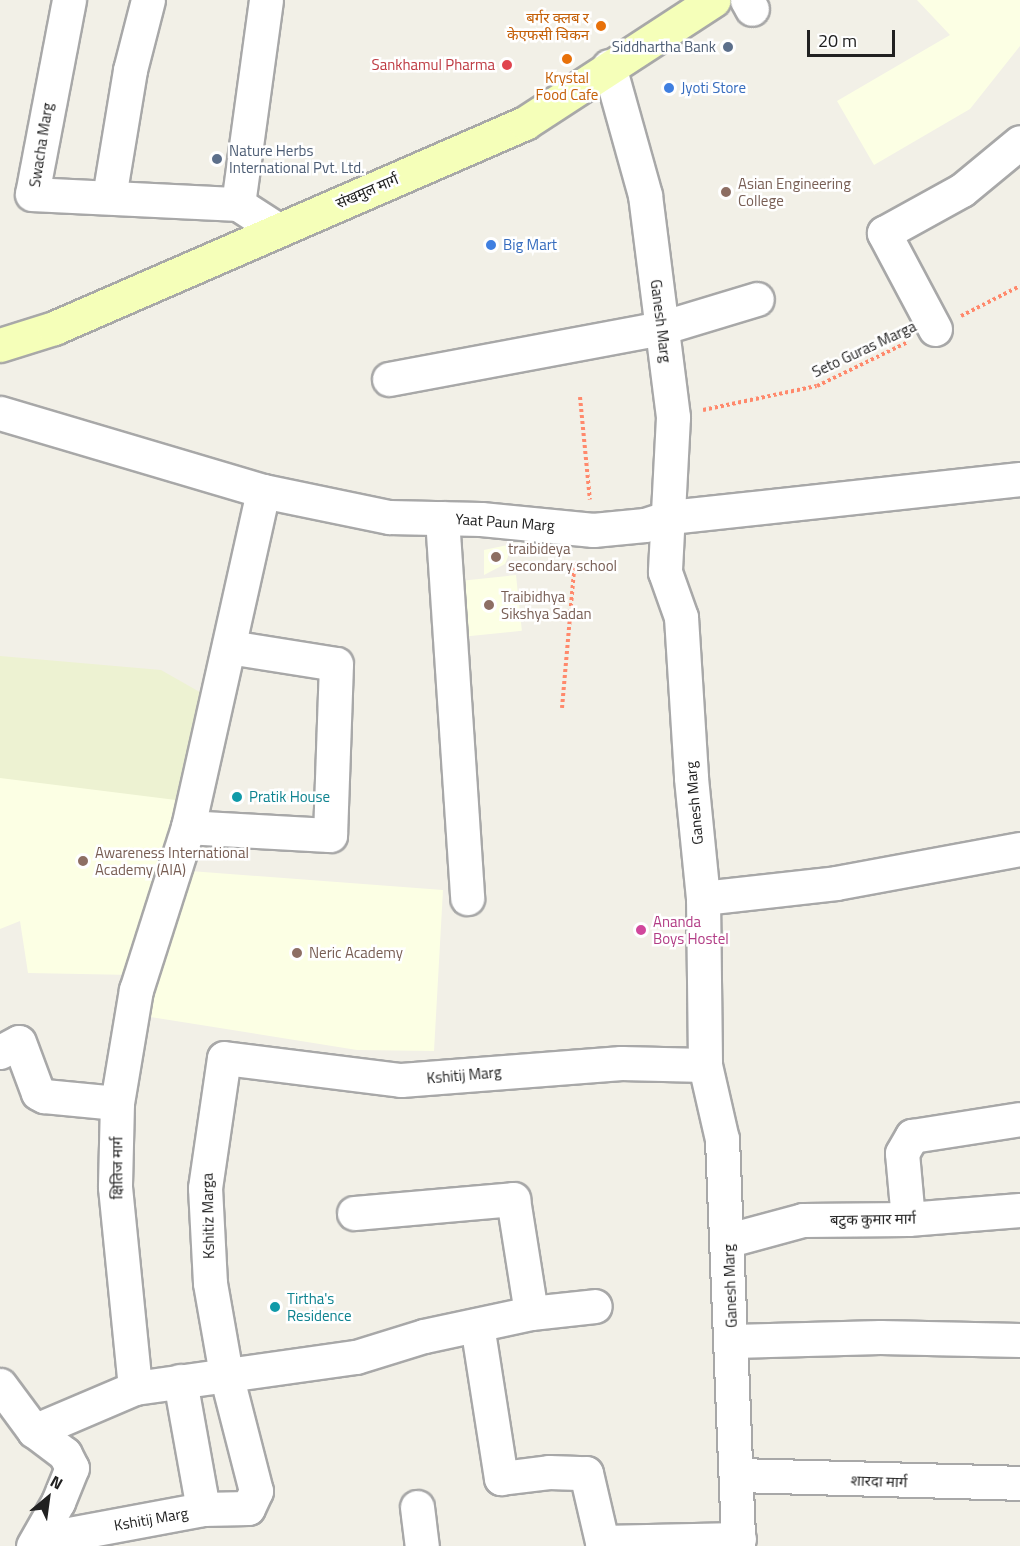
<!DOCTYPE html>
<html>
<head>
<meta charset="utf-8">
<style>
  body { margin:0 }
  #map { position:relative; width:1020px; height:1546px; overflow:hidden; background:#f2f0e7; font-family:"Titillium Web","Noto Sans Devanagari",sans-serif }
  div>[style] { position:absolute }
  .education>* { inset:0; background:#fcffe4; transform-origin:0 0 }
  .farmland>* { inset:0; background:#edf2d2 }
  .path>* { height:4px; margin-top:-2px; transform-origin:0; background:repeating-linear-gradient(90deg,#ff896c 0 3px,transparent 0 6px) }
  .roads { filter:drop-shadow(2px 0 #a8a8a8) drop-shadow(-2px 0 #a8a8a8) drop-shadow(0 2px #a8a8a8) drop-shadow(0 -2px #a8a8a8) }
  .street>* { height:33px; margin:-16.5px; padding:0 16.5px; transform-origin:16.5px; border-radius:16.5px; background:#fff }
  .secondary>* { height:33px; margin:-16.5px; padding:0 16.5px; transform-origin:16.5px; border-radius:16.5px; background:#f5ffb9 }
  .dots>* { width:16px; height:16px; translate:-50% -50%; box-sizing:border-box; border:3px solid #fff; border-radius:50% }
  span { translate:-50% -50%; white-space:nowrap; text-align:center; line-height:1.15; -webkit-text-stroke:5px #fff; paint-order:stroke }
  .food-label { font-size:15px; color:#c56008 }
  .right { translate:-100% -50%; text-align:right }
  .service-label { font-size:15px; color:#4e5e75 }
  .left { translate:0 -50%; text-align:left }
  .health-label { font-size:15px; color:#be3a42 }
  .shop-label { font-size:15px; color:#366cbe }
  .street-label { font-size:15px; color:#212121 }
  .education-label { font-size:15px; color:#785e54 }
  .culture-label { font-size:15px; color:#0d838f }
  .hotel-label { font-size:15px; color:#b23c85 }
  .north { position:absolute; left:18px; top:1468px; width:60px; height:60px; -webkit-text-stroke:4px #fff; paint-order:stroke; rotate:29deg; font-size:16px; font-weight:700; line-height:24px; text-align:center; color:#212121 }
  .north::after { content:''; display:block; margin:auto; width:21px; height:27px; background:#212121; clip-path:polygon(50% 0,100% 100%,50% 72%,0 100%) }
  .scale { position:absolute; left:807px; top:30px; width:88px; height:27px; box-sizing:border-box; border:3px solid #212121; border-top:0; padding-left:8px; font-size:18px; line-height:21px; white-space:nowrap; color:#212121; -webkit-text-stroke:4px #fff; paint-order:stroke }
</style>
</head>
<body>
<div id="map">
  <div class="education">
    <i style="clip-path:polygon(917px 0,1020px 0,1020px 46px,970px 109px,874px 165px,837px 101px,950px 35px)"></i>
    <i style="clip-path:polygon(513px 544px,505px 564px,484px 575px,484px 550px)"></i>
    <i style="left:516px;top:575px;width:56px;height:59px;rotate:84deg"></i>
    <i style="clip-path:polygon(0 760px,191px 776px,134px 975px,28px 973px,20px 921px,0 929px)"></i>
    <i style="clip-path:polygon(177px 870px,443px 890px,434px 1051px,357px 1050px,138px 1015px)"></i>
  </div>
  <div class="farmland">
    <i style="clip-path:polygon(0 656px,161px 670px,205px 695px,184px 801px,0 778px)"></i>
  </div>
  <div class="path">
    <i style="left:961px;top:316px;width:66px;rotate:-27deg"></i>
    <i style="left:580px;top:397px;width:103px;rotate:84.5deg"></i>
    <i style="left:703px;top:410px;width:116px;rotate:-11.9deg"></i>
    <i style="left:817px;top:386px;width:101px;rotate:-25.8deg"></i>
    <i style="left:562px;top:708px;width:149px;rotate:-85deg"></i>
  </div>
  <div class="roads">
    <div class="street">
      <i style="left:69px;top:0;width:197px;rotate:100.8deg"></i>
      <i style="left:32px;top:194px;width:206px;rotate:2.8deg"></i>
      <i style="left:266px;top:0;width:206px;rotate:97.8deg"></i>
      <i style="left:238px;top:204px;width:48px;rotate:33deg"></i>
      <i style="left:747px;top:0;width:10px;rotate:61deg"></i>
      <i style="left:609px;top:66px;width:134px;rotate:74.4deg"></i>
      <i style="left:645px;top:195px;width:224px;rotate:82.8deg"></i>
      <i style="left:673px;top:417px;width:155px;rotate:93deg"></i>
      <i style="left:665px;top:572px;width:48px;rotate:70.4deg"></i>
      <i style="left:681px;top:617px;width:161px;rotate:86.4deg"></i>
      <i style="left:691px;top:778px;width:121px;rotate:84.3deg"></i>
      <i style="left:703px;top:898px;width:167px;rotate:89.3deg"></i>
      <i style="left:705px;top:1065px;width:76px;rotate:77.1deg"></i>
      <i style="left:722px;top:1139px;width:407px;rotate:87.7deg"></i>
      <i style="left:109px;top:197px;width:129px;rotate:-80.6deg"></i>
      <i style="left:130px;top:70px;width:72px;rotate:-75.6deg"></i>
      <i style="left:935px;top:329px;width:109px;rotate:-118deg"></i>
      <i style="left:884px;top:233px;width:89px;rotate:-28.9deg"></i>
      <i style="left:962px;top:190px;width:75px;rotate:-39.6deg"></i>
      <i style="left:389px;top:379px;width:277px;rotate:-10.6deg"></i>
      <i style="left:661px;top:328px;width:100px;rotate:-16.8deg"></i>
      <i style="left:0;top:413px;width:274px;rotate:16.5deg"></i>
      <i style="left:263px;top:491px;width:129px;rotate:11.7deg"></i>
      <i style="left:389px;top:517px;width:92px;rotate:1.2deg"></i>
      <i style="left:481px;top:519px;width:113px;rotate:5.6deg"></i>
      <i style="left:593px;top:530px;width:52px;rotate:-5.5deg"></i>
      <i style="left:645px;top:525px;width:26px;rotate:-18deg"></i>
      <i style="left:670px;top:517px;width:352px;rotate:-6.2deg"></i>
      <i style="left:442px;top:518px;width:381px;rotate:86.2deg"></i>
      <i style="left:229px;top:647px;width:108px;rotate:9deg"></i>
      <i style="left:336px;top:664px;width:171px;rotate:92deg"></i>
      <i style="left:330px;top:835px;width:142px;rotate:-176.8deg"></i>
      <i style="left:188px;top:827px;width:344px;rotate:-77.4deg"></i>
      <i style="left:703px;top:898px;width:134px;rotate:-6.4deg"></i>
      <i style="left:836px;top:883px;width:187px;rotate:-10.5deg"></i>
      <i style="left:0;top:1052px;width:21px;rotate:-28deg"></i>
      <i style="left:19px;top:1042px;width:54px;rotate:69.6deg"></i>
      <i style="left:38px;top:1093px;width:7px;rotate:27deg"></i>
      <i style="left:44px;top:1096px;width:73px;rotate:5.5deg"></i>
      <i style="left:117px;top:1103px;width:84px;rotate:91.4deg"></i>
      <i style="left:115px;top:1187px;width:202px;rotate:84.3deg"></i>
      <i style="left:117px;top:1103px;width:115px;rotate:-80.5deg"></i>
      <i style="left:136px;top:990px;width:171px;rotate:-72.3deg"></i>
      <i style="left:354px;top:1213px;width:160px;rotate:-5deg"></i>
      <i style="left:513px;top:1199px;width:115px;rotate:81deg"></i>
      <i style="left:908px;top:1219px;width:66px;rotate:-95.2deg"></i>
      <i style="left:902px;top:1153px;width:20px;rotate:-60deg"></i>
      <i style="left:912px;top:1136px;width:109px;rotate:-8.9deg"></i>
      <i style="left:729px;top:1240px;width:77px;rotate:-15.1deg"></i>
      <i style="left:803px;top:1220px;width:105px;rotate:-0.5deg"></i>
      <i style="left:908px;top:1219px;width:112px;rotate:-4.6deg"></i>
      <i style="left:477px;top:1325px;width:155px;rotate:81.1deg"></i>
      <i style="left:501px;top:1478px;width:48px;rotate:-7.1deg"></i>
      <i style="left:549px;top:1472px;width:37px;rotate:2deg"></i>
      <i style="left:586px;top:1473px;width:75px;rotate:76.9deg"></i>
      <i style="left:733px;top:1341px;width:147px;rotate:-1.6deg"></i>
      <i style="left:880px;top:1337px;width:140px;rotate:1.2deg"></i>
      <i style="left:180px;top:1381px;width:130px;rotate:79.8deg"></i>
      <i style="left:0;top:1385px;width:57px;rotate:53.5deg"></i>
      <i style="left:738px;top:1475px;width:282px;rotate:1.6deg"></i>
      <i style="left:417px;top:1507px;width:39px;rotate:83deg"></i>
      <i style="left:37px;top:1540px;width:169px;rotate:-10.6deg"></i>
      <i style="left:203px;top:1509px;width:45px;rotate:-1.3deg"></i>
      <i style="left:248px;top:1508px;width:19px;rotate:-65deg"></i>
      <i style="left:256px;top:1491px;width:121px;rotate:-104.4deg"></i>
      <i style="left:226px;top:1374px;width:92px;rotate:-100deg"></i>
      <i style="left:210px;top:1283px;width:95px;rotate:-93deg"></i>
      <i style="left:205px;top:1188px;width:131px;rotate:-81.7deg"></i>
      <i style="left:224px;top:1058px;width:178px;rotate:7.1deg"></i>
      <i style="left:401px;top:1080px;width:221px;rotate:-4.4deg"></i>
      <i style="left:621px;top:1063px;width:84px;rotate:1.4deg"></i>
      <i style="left:602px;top:1542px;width:137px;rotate:-1.3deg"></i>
      <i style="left:33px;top:1546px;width:51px;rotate:-60.4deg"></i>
      <i style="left:58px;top:1502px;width:37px;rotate:-68deg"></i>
      <i style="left:72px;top:1468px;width:16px;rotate:-117deg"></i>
      <i style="left:65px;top:1454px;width:39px;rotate:-143deg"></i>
      <i style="left:34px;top:1431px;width:110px;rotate:-23.1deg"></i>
      <i style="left:135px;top:1388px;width:223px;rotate:-8deg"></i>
      <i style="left:356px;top:1357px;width:71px;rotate:-17.2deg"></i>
      <i style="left:424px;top:1336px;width:109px;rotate:-12.1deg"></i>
      <i style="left:531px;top:1313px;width:64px;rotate:-6.2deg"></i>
    </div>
    <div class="secondary">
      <i style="left:0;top:345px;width:57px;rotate:-17.5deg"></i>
      <i style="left:54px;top:328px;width:514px;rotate:-23.52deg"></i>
      <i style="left:525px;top:123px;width:225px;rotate:-33.1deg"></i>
    </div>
  </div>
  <div class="dots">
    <i style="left:601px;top:26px;background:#e8710a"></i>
    <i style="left:728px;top:47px;background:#5c6f8a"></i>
    <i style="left:567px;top:59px;background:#e8710a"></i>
    <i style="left:507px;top:65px;background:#e0444e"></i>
    <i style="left:669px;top:88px;background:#3f7fe0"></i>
    <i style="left:217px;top:159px;background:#5c6f8a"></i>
    <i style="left:726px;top:192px;background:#8d6e63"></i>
    <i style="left:491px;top:245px;background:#3f7fe0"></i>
    <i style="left:496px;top:557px;background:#8d6e63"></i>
    <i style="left:489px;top:605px;background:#8d6e63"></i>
    <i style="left:237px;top:797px;background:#0f9aa8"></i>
    <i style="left:83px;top:861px;background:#8d6e63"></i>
    <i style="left:641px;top:930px;background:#d1479c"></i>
    <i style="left:297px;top:953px;background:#8d6e63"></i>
    <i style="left:275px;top:1307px;background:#0f9aa8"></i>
  </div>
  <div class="food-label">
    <span class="right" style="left:589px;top:26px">बर्गर क्लब र<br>केएफसी चिकन</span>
    <span style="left:567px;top:86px">Krystal<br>Food Cafe</span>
  </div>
  <div class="service-label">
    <span class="right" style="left:716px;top:47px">Siddhartha Bank</span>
    <span class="left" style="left:229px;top:159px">Nature Herbs<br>International Pvt. Ltd.</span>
  </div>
  <div class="health-label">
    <span class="right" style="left:495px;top:65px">Sankhamul Pharma</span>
  </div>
  <div class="shop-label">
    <span class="left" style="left:681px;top:88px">Jyoti Store</span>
    <span class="left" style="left:503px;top:245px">Big Mart</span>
  </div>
  <div class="street-label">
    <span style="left:41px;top:145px;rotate:-81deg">Swacha Marg</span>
    <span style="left:367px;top:191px;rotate:-23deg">संखमुल मार्ग</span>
    <span style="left:661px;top:321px;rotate:83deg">Ganesh Marg</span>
    <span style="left:864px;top:349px;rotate:-25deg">Seto Guras Marga</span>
    <span style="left:505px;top:522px;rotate:4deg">Yaat Paun Marg</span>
    <span style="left:694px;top:803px;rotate:-95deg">Ganesh Marg</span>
    <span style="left:464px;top:1075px;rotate:-5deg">Kshitij Marg</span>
    <span style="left:117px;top:1168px;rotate:-90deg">क्षितिज मार्ग</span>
    <span style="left:208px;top:1216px;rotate:-91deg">Kshitiz Marga</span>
    <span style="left:873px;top:1219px;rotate:-1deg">बटुक कुमार मार्ग</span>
    <span style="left:730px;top:1286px;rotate:-92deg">Ganesh Marg</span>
    <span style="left:879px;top:1481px;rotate:2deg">शारदा मार्ग</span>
    <span style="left:151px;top:1519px;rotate:-10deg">Kshitij Marg</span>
  </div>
  <div class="education-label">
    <span class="left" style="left:738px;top:192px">Asian Engineering<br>College</span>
    <span class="left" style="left:508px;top:557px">traibideya<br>secondary school</span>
    <span class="left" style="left:501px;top:605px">Traibidhya<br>Sikshya Sadan</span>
    <span class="left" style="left:95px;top:861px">Awareness International<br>Academy (AIA)</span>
    <span class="left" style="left:309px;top:953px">Neric Academy</span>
  </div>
  <div class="culture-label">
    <span class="left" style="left:249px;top:797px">Pratik House</span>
    <span class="left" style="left:287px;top:1307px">Tirtha's<br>Residence</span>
  </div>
  <div class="hotel-label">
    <span class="left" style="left:653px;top:930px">Ananda<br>Boys Hostel</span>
  </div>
  <div class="north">N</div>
  <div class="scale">20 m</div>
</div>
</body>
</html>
